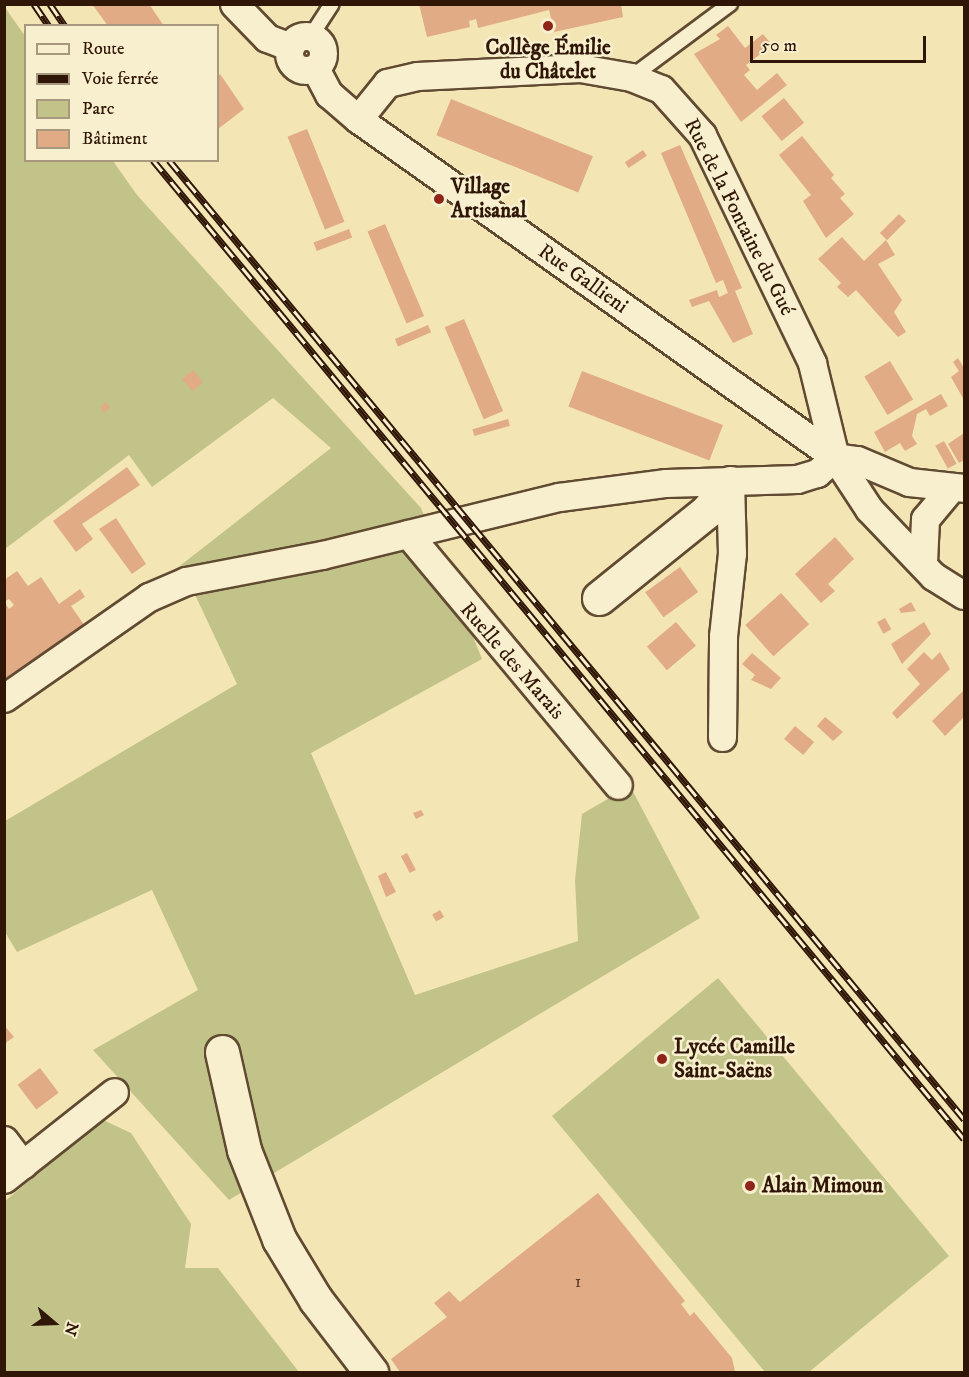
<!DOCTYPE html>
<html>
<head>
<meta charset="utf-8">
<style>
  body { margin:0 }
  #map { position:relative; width:969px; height:1377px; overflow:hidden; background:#f4e6b4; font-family:"IM FELL DW Pica",serif }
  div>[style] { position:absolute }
  .green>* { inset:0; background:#c1c389 }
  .building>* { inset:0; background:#e0ab85; transform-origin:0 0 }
  .roads { filter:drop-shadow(2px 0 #614a32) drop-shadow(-2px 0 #614a32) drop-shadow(0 2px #614a32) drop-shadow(0 -2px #614a32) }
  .service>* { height:14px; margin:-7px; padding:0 7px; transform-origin:7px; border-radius:7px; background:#f8efce }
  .minor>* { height:27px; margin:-13.5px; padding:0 13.5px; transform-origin:13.5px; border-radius:13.5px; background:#f8efce }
  .minor>.ring { margin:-13.5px; padding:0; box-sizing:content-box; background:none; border:27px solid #f8efce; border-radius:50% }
  .secondary>* { height:33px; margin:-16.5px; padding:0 16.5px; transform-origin:16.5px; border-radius:16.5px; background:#f8efce }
  .rail>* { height:7px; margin-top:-3.5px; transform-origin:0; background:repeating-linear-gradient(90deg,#f8efce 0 14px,#301606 0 28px); box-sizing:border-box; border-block:2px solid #301606 }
  .dots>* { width:16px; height:16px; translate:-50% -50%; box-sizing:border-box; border:3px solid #f8efce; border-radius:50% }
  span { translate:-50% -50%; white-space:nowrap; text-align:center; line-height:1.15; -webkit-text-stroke:5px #f8efce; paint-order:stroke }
  .number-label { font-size:18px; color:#5c3b26 }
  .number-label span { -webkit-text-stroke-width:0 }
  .poi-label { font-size:21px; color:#301606; font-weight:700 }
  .left { translate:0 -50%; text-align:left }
  .street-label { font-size:21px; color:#301606 }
  .frame { position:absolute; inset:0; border:6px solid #301606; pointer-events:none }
  .legend { position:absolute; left:24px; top:24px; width:195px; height:138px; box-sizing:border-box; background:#f8efce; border:2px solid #a8987e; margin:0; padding:8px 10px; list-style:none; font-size:18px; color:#301606 }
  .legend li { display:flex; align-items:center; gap:12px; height:30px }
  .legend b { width:30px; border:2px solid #a8987e }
  .north { position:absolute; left:24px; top:1293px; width:60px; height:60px; -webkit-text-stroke:4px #f8efce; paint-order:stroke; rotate:109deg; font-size:16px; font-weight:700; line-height:24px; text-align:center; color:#301606 }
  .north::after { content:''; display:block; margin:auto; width:21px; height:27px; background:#301606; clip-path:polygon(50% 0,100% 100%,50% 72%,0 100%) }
  .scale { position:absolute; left:750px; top:36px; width:176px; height:27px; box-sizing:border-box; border:3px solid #301606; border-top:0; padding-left:8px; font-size:18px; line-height:21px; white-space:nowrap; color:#301606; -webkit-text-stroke:4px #f8efce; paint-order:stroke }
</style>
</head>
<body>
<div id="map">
  <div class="green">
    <i style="clip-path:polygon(4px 6px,25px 36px,26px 160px,113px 161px,137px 195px,421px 508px,482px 659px,311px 753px,415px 995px,578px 941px,575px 880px,582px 814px,630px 786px,700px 918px,229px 1200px,93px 1050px,198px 990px,152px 890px,17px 952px,5px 932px,5px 821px,237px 684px,181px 565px,331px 448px,273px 398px,152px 487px,129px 455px,5px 549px)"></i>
    <i style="clip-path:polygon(718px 978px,949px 1256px,809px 1372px,765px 1372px,552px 1116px)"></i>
    <i style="clip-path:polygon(103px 1120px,131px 1133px,191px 1224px,185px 1268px,218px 1268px,299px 1372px,5px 1372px,5px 1201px)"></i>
  </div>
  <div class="building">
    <i style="clip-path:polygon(92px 4px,149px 4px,164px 26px,108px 26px)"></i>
    <i style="clip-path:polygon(419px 4px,621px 4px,623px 17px,554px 32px,549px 10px,478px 28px,476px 19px,469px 21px,470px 27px,427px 37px)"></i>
    <i style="clip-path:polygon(728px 26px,745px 48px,763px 34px,772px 45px,746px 65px,750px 70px,744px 75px,757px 90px,777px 73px,787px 85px,741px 122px,694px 54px,720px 39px,716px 35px)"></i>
    <i style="clip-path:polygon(220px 74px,244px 109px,218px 129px,218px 76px)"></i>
    <i style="left:784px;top:98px;width:32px;height:29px;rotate:51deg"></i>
    <i style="left:451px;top:99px;width:153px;height:39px;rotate:22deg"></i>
    <i style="left:307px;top:129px;width:100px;height:21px;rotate:68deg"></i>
    <i style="clip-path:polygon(802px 136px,834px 175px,831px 178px,845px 194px,840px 198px,854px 214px,826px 238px,803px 201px,811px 195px,779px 155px)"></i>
    <i style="clip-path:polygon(680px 145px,742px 288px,735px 291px,753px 334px,733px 343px,709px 301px,692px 307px,689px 300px,717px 290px,719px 297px,728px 293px,723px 280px,716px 283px,661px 153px)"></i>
    <i style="left:643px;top:150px;width:7px;height:22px;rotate:56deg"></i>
    <i style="left:899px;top:214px;width:10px;height:27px;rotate:45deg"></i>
    <i style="left:385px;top:224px;width:100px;height:19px;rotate:67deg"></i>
    <i style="left:349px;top:229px;width:9px;height:38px;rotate:69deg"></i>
    <i style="clip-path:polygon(842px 237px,864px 261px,886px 240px,895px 255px,878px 264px,902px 300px,894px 312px,906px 332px,898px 337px,856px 290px,848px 297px,837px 287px,841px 283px,818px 259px)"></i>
    <i style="left:464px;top:319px;width:100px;height:21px;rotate:67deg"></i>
    <i style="left:428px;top:325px;width:8px;height:36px;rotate:67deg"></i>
    <i style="clip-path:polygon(958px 358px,964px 368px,964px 400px,951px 377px,959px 371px,953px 362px)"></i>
    <i style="left:890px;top:361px;width:45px;height:30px;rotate:59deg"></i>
    <i style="left:193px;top:370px;width:16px;height:14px;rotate:50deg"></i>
    <i style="left:582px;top:371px;width:151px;height:38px;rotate:21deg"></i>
    <i style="clip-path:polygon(941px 394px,948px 406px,930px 416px,926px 409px,917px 414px,912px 436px,917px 444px,905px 451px,900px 443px,885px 452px,874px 432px)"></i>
    <i style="clip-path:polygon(106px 402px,110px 408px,104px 413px,100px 407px)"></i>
    <i style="left:508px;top:419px;width:7px;height:37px;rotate:74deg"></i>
    <i style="clip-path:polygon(964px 433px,964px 460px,959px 463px,948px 444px)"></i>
    <i style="left:944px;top:441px;width:26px;height:10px;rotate:61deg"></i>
    <i style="clip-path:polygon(127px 467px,140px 485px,82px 524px,93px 539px,76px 552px,53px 521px)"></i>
    <i style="clip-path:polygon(116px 518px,146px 564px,132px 574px,99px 529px)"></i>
    <i style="clip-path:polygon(835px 537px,854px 559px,828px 584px,835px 591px,821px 603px,795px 574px)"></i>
    <i style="left:680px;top:567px;width:31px;height:43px;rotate:54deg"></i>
    <i style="clip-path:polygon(17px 571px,28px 586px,41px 577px,59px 604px,80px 589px,85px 597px,71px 606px,87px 629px,5px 685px,5px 603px,9px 609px,14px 605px,9px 599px,4px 602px,4px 580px)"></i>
    <i style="left:781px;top:593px;width:42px;height:48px;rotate:48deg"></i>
    <i style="clip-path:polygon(911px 602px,916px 611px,901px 613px,899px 609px)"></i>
    <i style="left:885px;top:618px;width:13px;height:9px;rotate:61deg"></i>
    <i style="left:676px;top:622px;width:31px;height:38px;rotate:50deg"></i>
    <i style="clip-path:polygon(924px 622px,931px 634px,902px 664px,891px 644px)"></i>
    <i style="clip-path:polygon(924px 652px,932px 660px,940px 652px,950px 669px,897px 719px,892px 713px,920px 684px,907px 669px)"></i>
    <i style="clip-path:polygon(752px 653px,781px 678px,771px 689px,751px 680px,755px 675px,742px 664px)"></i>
    <i style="clip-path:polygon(964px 690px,964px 717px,945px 736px,932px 721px)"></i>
    <i style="clip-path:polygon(825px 717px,843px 732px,833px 741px,817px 726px)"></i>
    <i style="left:795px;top:726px;width:25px;height:17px;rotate:40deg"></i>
    <i style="clip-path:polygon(421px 810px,424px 815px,416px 819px,413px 813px)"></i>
    <i style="left:407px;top:853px;width:19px;height:7px;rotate:62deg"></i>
    <i style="clip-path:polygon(386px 872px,396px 892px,386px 897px,378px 876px)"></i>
    <i style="left:440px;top:910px;width:8px;height:9px;rotate:60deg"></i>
    <i style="clip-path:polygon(4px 1025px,14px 1037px,4px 1044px)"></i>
    <i style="left:40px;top:1068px;width:31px;height:28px;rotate:53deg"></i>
    <i style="clip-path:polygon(598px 1193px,685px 1301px,681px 1304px,690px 1316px,694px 1312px,732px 1358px,735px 1372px,400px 1372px,391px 1359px,447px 1317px,434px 1303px,449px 1291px,460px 1302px)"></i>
  </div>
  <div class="roads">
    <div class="service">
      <i style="left:311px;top:36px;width:38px;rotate:-57deg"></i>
      <i style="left:633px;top:76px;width:121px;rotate:-36.6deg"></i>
    </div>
    <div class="minor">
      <i style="left:234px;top:4px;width:47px;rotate:45.9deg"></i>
      <i style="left:267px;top:38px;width:25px;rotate:21deg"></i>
      <i class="ring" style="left:289px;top:36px;width:7px;height:7px"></i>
      <i style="left:315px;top:68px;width:30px;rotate:62deg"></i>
      <i style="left:329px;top:94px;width:38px;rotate:41deg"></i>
      <i style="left:358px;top:119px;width:585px;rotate:35.32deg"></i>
      <i style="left:835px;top:457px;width:62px;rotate:56.8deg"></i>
      <i style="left:869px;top:509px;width:93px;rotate:46.3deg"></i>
      <i style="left:933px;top:576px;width:36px;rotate:32deg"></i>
      <i style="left:358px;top:119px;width:46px;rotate:-51.1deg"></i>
      <i style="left:387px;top:83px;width:31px;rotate:-13deg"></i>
      <i style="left:417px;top:76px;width:163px;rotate:-2.8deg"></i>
      <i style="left:580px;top:68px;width:52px;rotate:10deg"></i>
      <i style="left:631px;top:77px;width:32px;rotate:22deg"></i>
      <i style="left:661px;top:89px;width:62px;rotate:48.3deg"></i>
      <i style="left:702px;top:135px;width:253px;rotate:64.2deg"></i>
      <i style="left:812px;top:363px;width:97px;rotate:76.3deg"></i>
      <i style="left:835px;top:457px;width:22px;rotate:8deg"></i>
      <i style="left:857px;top:460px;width:56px;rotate:22.9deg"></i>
      <i style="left:909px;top:482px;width:55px;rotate:6.2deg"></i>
      <i style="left:408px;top:534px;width:327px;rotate:50.1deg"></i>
      <i style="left:923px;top:563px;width:44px;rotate:-87.4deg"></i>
      <i style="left:925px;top:519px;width:39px;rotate:-50deg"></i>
      <i style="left:4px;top:698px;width:177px;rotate:-34.9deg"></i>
      <i style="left:149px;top:597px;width:40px;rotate:-23.4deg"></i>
      <i style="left:186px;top:581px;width:138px;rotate:-10.8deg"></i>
      <i style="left:322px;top:555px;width:244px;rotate:-13.8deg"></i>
      <i style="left:559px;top:497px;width:108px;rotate:-7.5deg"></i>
      <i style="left:666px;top:483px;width:131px;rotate:-1.7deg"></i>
      <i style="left:797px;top:479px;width:21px;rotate:-17deg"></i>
      <i style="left:817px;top:473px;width:24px;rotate:-42deg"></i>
      <i style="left:722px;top:737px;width:101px;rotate:-89.4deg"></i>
      <i style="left:723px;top:636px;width:83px;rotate:-83.8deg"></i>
      <i style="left:732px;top:553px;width:70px;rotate:-91.6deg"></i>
      <i style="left:4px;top:1140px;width:31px;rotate:53deg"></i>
      <i style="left:4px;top:1179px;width:140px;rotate:-38.3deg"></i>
    </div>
    <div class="secondary">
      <i style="left:599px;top:598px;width:137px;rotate:-38.8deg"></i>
      <i style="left:706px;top:512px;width:38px;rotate:-50deg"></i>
      <i style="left:222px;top:1052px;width:100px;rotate:77.3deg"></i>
      <i style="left:244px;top:1150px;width:96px;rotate:68.5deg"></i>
      <i style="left:279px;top:1239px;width:71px;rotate:58.8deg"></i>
      <i style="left:316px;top:1300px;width:91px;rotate:52.6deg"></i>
    </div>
  </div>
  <div class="rail">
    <i style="left:34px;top:4px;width:27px;rotate:56deg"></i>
    <i style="left:50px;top:4px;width:27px;rotate:56deg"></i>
    <i style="left:153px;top:160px;width:1271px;rotate:50.36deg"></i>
    <i style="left:169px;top:160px;width:1246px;rotate:50.34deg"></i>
  </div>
  <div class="dots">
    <i style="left:548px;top:26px;background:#8f2418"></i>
    <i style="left:439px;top:199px;background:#8f2418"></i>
    <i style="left:662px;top:1059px;background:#8f2418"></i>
    <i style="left:750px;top:1186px;background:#8f2418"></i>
  </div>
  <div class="number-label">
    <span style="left:578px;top:1282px">1</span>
  </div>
  <div class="poi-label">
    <span style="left:548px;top:60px">Collège Émilie<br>du Châtelet</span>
    <span class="left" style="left:451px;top:199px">Village<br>Artisanal</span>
    <span class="left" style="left:674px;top:1059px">Lycée Camille<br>Saint-Saëns</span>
    <span class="left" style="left:762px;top:1186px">Alain Mimoun</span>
  </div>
  <div class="street-label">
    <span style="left:739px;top:217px;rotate:63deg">Rue de la Fontaine du Gué</span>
    <span style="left:583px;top:279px;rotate:35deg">Rue Gallieni</span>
    <span style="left:512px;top:661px;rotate:49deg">Ruelle des Marais</span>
  </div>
  <div class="frame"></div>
  <ul class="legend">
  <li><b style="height:8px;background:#f8efce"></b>Route</li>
  <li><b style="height:8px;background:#301606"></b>Voie ferrée</li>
  <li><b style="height:16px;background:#c1c389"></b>Parc</li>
  <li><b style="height:16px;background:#e0ab85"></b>Bâtiment</li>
  </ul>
  <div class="north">N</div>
  <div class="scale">50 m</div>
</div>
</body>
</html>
